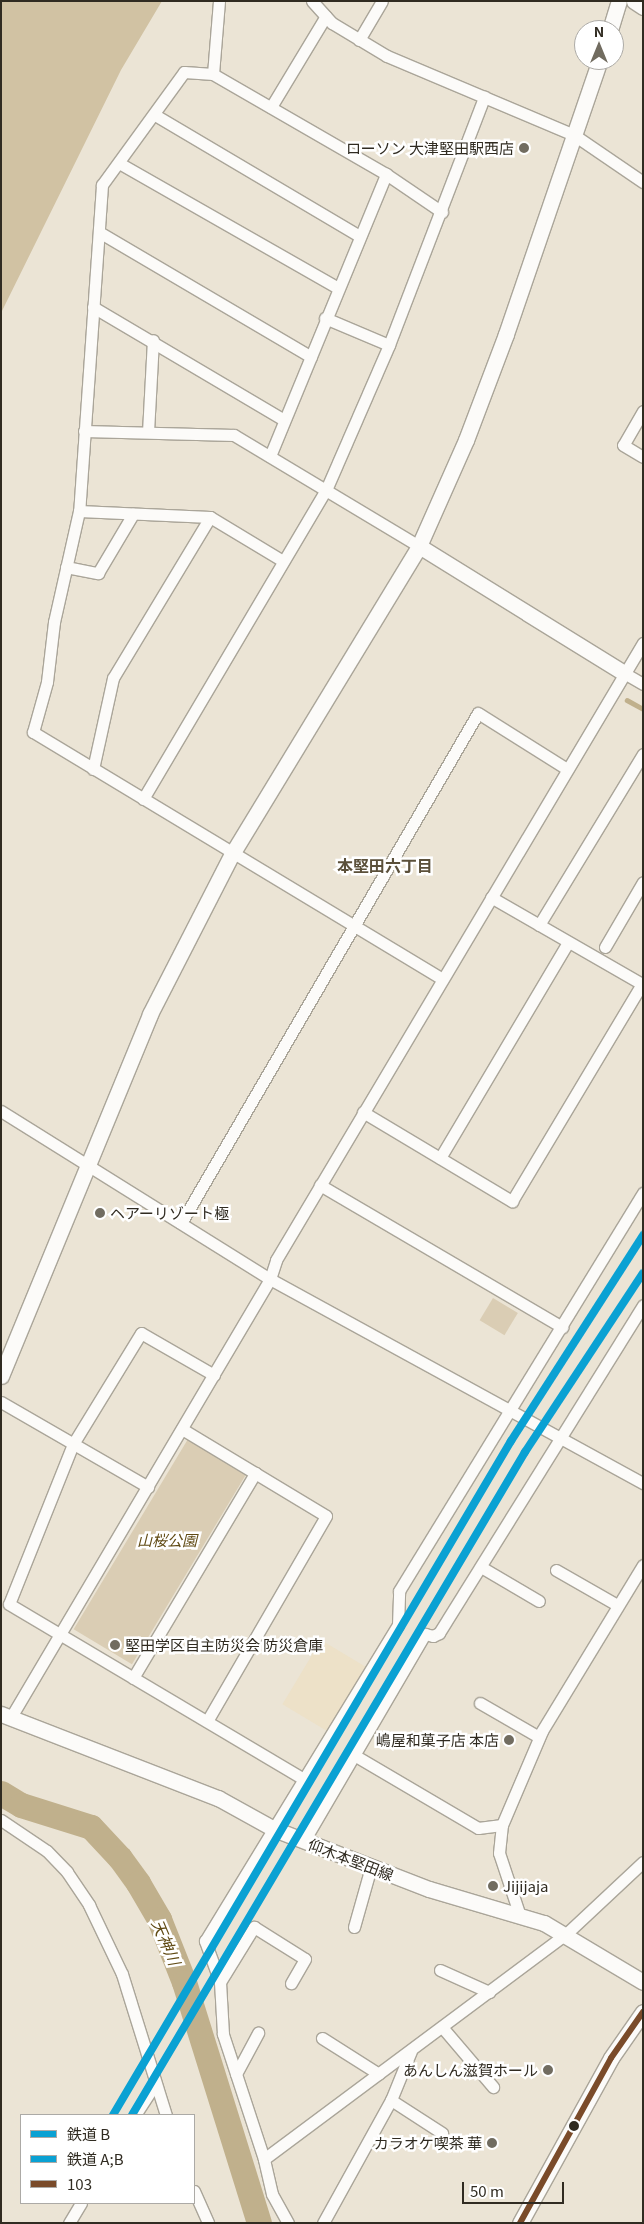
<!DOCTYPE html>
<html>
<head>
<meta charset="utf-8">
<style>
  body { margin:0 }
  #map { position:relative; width:644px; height:2224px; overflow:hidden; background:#ebe4d5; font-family:Georgia,"Noto Sans JP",serif }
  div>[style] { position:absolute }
  .built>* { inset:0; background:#ede1c8; transform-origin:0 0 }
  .green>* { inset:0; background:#dacdb4; transform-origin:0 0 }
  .forest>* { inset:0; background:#d1c2a3 }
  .stream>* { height:4.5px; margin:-2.25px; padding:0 2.25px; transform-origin:2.25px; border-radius:2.25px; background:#c0b08c }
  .river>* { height:25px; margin:-12.5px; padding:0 12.5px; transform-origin:12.5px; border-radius:12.5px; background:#c0b08c }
  .roads { filter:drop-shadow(1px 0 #aaa599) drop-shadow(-1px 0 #aaa599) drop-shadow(0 1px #aaa599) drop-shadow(0 -1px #aaa599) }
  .street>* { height:11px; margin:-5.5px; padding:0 5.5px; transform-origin:5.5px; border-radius:5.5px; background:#fcfbf9 }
  .secondary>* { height:15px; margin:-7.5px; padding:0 7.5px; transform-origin:7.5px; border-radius:7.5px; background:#fcfbf9 }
  .bus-1>* { height:6px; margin:-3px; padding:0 3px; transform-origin:3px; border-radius:3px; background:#7a4b2a }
  .rail-1>* { height:8px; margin:-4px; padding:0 4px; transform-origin:4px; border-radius:4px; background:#0aa1d3 }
  .rail-2>* { height:8px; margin:-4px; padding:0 4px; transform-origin:4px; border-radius:4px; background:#0aa1d3 }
  .dots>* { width:14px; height:14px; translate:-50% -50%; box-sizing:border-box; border:2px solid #fff; border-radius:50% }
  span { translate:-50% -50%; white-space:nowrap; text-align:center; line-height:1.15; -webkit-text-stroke:5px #fff; paint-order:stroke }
  .poi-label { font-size:15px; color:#302b21 }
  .right { translate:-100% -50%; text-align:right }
  .left { translate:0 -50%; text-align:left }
  .park-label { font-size:15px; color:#614b15; font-style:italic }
  .street-label { font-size:15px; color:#302b21 }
  .neighbourhood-label { font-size:16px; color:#5b503a; font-weight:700 }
  .water-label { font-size:16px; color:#604a14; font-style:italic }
  .frame { position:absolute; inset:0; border:2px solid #302b21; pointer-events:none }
  .legend { position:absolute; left:20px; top:2114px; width:175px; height:90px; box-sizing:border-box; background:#fff; border:1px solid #acaaa6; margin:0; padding:6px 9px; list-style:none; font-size:15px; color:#302b21 }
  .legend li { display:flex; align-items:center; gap:10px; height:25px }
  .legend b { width:25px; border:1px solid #acaaa6 }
  .north { position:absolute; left:574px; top:20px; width:50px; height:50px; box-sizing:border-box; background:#fff; border:1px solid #acaaa6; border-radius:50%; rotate:0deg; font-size:14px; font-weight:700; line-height:20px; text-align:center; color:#302b21 }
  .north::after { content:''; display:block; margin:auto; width:18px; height:22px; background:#716c60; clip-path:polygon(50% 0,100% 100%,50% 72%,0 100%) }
  .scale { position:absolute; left:462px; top:2182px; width:102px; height:22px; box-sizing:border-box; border:2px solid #302b21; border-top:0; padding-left:6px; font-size:15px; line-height:18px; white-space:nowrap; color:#302b21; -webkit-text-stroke:4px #fff; paint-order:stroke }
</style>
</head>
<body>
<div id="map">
  <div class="built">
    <i style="left:321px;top:1640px;width:54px;height:75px;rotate:31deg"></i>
  </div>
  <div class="green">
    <i style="left:493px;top:1298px;width:29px;height:26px;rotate:31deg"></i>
    <i style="left:188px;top:1439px;width:68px;height:222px;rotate:31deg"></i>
  </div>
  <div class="forest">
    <i style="clip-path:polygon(1px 1px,162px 1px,121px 70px,1px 313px)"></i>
  </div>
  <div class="stream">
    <i style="left:627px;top:700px;width:18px;rotate:29deg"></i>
  </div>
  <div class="river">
    <i style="left:1px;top:1793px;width:23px;rotate:31deg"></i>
    <i style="left:21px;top:1805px;width:73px;rotate:17.4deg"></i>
    <i style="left:91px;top:1827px;width:42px;rotate:46.9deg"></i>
    <i style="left:120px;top:1858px;width:31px;rotate:54deg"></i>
    <i style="left:138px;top:1883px;width:42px;rotate:59.7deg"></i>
    <i style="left:159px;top:1919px;width:68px;rotate:68.4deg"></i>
    <i style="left:184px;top:1982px;width:252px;rotate:72.7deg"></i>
  </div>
  <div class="roads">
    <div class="street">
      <i style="left:312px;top:1px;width:30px;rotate:48deg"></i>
      <i style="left:332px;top:23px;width:64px;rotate:31deg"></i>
      <i style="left:387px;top:56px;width:203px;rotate:22.9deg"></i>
      <i style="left:574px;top:135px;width:83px;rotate:34.3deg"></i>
      <i style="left:359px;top:40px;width:45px;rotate:-59.5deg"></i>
      <i style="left:213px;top:74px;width:73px;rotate:-85.3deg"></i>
      <i style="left:271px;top:107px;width:106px;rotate:-58.9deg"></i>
      <i style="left:155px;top:115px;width:238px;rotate:30.6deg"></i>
      <i style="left:119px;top:163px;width:252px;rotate:29.7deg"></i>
      <i style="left:442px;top:212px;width:68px;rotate:-145.8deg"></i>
      <i style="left:386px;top:174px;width:200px;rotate:-150deg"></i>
      <i style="left:213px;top:74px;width:29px;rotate:-176deg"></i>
      <i style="left:184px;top:72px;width:140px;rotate:126deg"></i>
      <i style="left:102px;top:185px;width:327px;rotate:94deg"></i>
      <i style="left:79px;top:511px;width:114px;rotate:102.7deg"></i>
      <i style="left:54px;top:622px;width:60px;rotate:96.7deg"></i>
      <i style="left:47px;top:682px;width:52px;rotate:105.6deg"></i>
      <i style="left:33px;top:732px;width:478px;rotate:31.1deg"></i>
      <i style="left:99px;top:232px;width:246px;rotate:30.5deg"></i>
      <i style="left:93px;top:307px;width:222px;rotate:30.6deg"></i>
      <i style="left:325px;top:318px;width:69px;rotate:22.9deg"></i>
      <i style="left:643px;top:411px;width:39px;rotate:120deg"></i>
      <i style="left:623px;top:445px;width:23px;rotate:31deg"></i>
      <i style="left:84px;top:431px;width:150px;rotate:1.5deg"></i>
      <i style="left:234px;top:435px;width:216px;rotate:31deg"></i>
      <i style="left:148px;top:432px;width:92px;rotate:-86.9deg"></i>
      <i style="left:270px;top:456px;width:305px;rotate:-67.6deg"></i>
      <i style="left:79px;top:511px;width:131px;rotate:2.6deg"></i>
      <i style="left:210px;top:517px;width:85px;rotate:31.1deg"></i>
      <i style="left:66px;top:567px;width:33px;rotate:11deg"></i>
      <i style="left:98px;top:573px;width:69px;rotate:-59.3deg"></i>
      <i style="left:624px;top:673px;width:22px;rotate:30deg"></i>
      <i style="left:93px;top:769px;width:93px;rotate:-77.6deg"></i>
      <i style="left:113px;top:678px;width:188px;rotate:-58.9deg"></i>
      <i style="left:143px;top:799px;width:359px;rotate:-59.4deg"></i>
      <i style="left:326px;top:490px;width:158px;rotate:-66.5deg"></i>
      <i style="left:389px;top:345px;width:266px;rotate:-69deg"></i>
      <i style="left:539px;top:925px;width:200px;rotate:-58.7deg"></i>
      <i style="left:605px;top:947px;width:75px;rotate:-59.7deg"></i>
      <i style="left:1px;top:1111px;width:317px;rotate:32deg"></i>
      <i style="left:270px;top:1279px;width:425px;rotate:28.7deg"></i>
      <i style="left:363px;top:1112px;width:174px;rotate:30.9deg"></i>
      <i style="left:512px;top:1201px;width:253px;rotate:-59.1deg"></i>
      <i style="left:642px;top:984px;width:174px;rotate:-150.1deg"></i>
      <i style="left:440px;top:1158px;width:251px;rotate:-59.3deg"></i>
      <i style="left:320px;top:1185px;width:281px;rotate:30.4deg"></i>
      <i style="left:181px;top:1223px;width:590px;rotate:-59.79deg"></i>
      <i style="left:478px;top:713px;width:105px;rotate:32.2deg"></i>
      <i style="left:214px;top:1375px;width:84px;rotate:-150.1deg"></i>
      <i style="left:141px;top:1333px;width:130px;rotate:121.5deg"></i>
      <i style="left:73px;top:1444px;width:172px;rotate:111.8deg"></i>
      <i style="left:9px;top:1604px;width:344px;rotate:30.7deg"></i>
      <i style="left:1px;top:1402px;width:170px;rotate:30deg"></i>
      <i style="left:182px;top:1429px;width:168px;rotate:31.1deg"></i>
      <i style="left:326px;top:1516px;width:237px;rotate:120.1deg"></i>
      <i style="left:481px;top:1567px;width:67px;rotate:30.4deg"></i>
      <i style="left:556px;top:1570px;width:70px;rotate:29.8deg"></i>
      <i style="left:133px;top:1678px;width:239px;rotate:-59.2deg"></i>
      <i style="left:480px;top:1703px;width:68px;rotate:30deg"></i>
      <i style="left:11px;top:1717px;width:509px;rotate:-59.4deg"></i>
      <i style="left:270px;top:1279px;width:20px;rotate:-72deg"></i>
      <i style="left:276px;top:1260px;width:718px;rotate:-59.26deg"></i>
      <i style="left:354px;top:1755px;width:144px;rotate:30.5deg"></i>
      <i style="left:478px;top:1828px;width:24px;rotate:-7deg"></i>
      <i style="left:1px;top:1820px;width:55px;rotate:34deg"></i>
      <i style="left:47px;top:1851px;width:29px;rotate:46deg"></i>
      <i style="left:67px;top:1872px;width:40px;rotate:56deg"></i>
      <i style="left:89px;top:1905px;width:76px;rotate:64.4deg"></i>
      <i style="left:122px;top:1974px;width:148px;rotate:72.7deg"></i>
      <i style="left:304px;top:1841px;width:240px;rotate:-59.7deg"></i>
      <i style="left:425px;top:1634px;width:8px;rotate:14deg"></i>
      <i style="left:433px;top:1636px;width:7px;rotate:-27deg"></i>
      <i style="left:439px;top:1633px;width:386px;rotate:-58.1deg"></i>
      <i style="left:519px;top:1913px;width:63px;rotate:-108.4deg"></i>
      <i style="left:499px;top:1853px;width:28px;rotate:-84deg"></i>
      <i style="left:502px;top:1825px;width:102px;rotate:-66.9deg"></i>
      <i style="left:542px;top:1731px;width:194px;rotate:-58.7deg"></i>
      <i style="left:354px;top:1927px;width:62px;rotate:-74.2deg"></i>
      <i style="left:440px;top:1970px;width:54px;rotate:24.2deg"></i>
      <i style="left:220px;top:1982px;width:44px;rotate:-110.1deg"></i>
      <i style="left:205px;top:1941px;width:370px;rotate:-58.6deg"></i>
      <i style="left:398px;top:1625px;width:34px;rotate:-88deg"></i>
      <i style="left:399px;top:1591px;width:467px;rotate:-58.5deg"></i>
      <i style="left:442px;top:2027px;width:79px;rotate:49.6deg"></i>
      <i style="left:322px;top:2038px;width:67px;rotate:32.3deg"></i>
      <i style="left:236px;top:2074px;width:47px;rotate:-61.8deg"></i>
      <i style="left:391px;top:2100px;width:61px;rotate:32.9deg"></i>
      <i style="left:135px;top:2115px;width:37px;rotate:-57deg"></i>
      <i style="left:264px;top:2159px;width:377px;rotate:-36.7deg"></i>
      <i style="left:566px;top:1934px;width:105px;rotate:-43.1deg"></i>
      <i style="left:194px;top:2191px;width:35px;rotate:66deg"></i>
      <i style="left:69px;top:2223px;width:23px;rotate:-59deg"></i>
      <i style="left:288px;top:2223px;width:33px;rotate:-119deg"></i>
      <i style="left:272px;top:2194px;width:36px;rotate:-103deg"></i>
      <i style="left:264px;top:2159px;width:132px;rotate:-108.2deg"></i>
      <i style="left:223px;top:2034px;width:52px;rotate:-93.3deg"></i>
      <i style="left:220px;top:1982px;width:65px;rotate:-58.3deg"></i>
      <i style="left:254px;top:1927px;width:60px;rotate:32.1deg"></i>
      <i style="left:305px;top:1959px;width:28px;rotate:120deg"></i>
      <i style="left:323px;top:2223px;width:141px;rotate:-61.1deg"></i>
      <i style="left:391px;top:2100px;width:53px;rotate:-67.8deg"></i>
    </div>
    <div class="secondary">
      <i style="left:634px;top:1px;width:11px;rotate:34deg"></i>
      <i style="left:610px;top:30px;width:30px;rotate:-73deg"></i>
      <i style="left:419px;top:546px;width:241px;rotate:31.8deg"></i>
      <i style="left:1px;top:1376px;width:391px;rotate:-67.6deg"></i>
      <i style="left:150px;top:1014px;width:180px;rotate:-62.9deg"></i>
      <i style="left:232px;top:854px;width:360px;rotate:-58.7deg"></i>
      <i style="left:419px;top:546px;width:116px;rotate:-66.1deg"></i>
      <i style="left:466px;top:440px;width:113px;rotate:-69.3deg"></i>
      <i style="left:506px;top:334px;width:290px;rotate:-71.1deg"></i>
      <i style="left:1px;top:1714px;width:233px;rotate:21.2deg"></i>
      <i style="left:218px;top:1798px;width:64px;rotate:29deg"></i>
      <i style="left:274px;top:1829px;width:166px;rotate:21.2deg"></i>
      <i style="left:429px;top:1889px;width:120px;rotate:16.5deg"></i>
      <i style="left:544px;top:1923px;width:115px;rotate:30.8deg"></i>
      <i style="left:520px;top:2223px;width:188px;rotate:-61.1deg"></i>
      <i style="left:611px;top:2058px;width:56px;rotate:-55.2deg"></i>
    </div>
  </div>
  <div class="bus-1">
    <i style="left:520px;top:2223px;width:188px;rotate:-61.1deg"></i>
    <i style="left:611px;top:2058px;width:56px;rotate:-55.2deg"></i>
  </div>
  <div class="rail-1">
    <i style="left:113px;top:2115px;width:783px;rotate:-59.44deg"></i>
    <i style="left:511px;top:1441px;width:245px;rotate:-57.3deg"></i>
  </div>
  <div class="rail-2">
    <i style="left:132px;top:2115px;width:771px;rotate:-59.34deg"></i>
    <i style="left:525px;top:1452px;width:214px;rotate:-56.6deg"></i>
  </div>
  <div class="dots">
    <i style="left:524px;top:148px;background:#716c60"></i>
    <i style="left:100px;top:1213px;background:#716c60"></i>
    <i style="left:115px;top:1645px;background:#716c60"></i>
    <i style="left:509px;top:1740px;background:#716c60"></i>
    <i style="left:493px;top:1886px;background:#716c60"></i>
    <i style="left:548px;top:2070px;background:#716c60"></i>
    <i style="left:574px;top:2126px;background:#302b21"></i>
    <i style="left:492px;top:2143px;background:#716c60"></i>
  </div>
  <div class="poi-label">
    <span class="right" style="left:514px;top:148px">ローソン 大津堅田駅西店</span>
    <span class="left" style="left:110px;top:1213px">ヘアーリゾート極</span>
    <span class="left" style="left:125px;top:1645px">堅田学区自主防災会 防災倉庫</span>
    <span class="right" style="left:499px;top:1740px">嶋屋和菓子店 本店</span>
    <span class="left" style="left:503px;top:1886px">Jijijaja</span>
    <span class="right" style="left:538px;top:2070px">あんしん滋賀ホール</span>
    <span class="right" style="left:482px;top:2143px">カラオケ喫茶 華</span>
  </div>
  <div class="park-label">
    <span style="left:167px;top:1540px">山桜公園</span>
  </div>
  <div class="street-label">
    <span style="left:351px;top:1859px;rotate:21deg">仰木本堅田線</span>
  </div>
  <div class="neighbourhood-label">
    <span style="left:385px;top:865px">本堅田六丁目</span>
  </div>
  <div class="water-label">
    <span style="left:167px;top:1942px;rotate:67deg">天神川</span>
  </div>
  <div class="frame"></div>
  <ul class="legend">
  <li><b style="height:6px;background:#0aa1d3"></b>鉄道 B</li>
  <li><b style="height:6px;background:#0aa1d3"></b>鉄道 A;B</li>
  <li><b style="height:6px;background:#7a4b2a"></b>103</li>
  </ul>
  <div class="north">N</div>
  <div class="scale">50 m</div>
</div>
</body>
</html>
